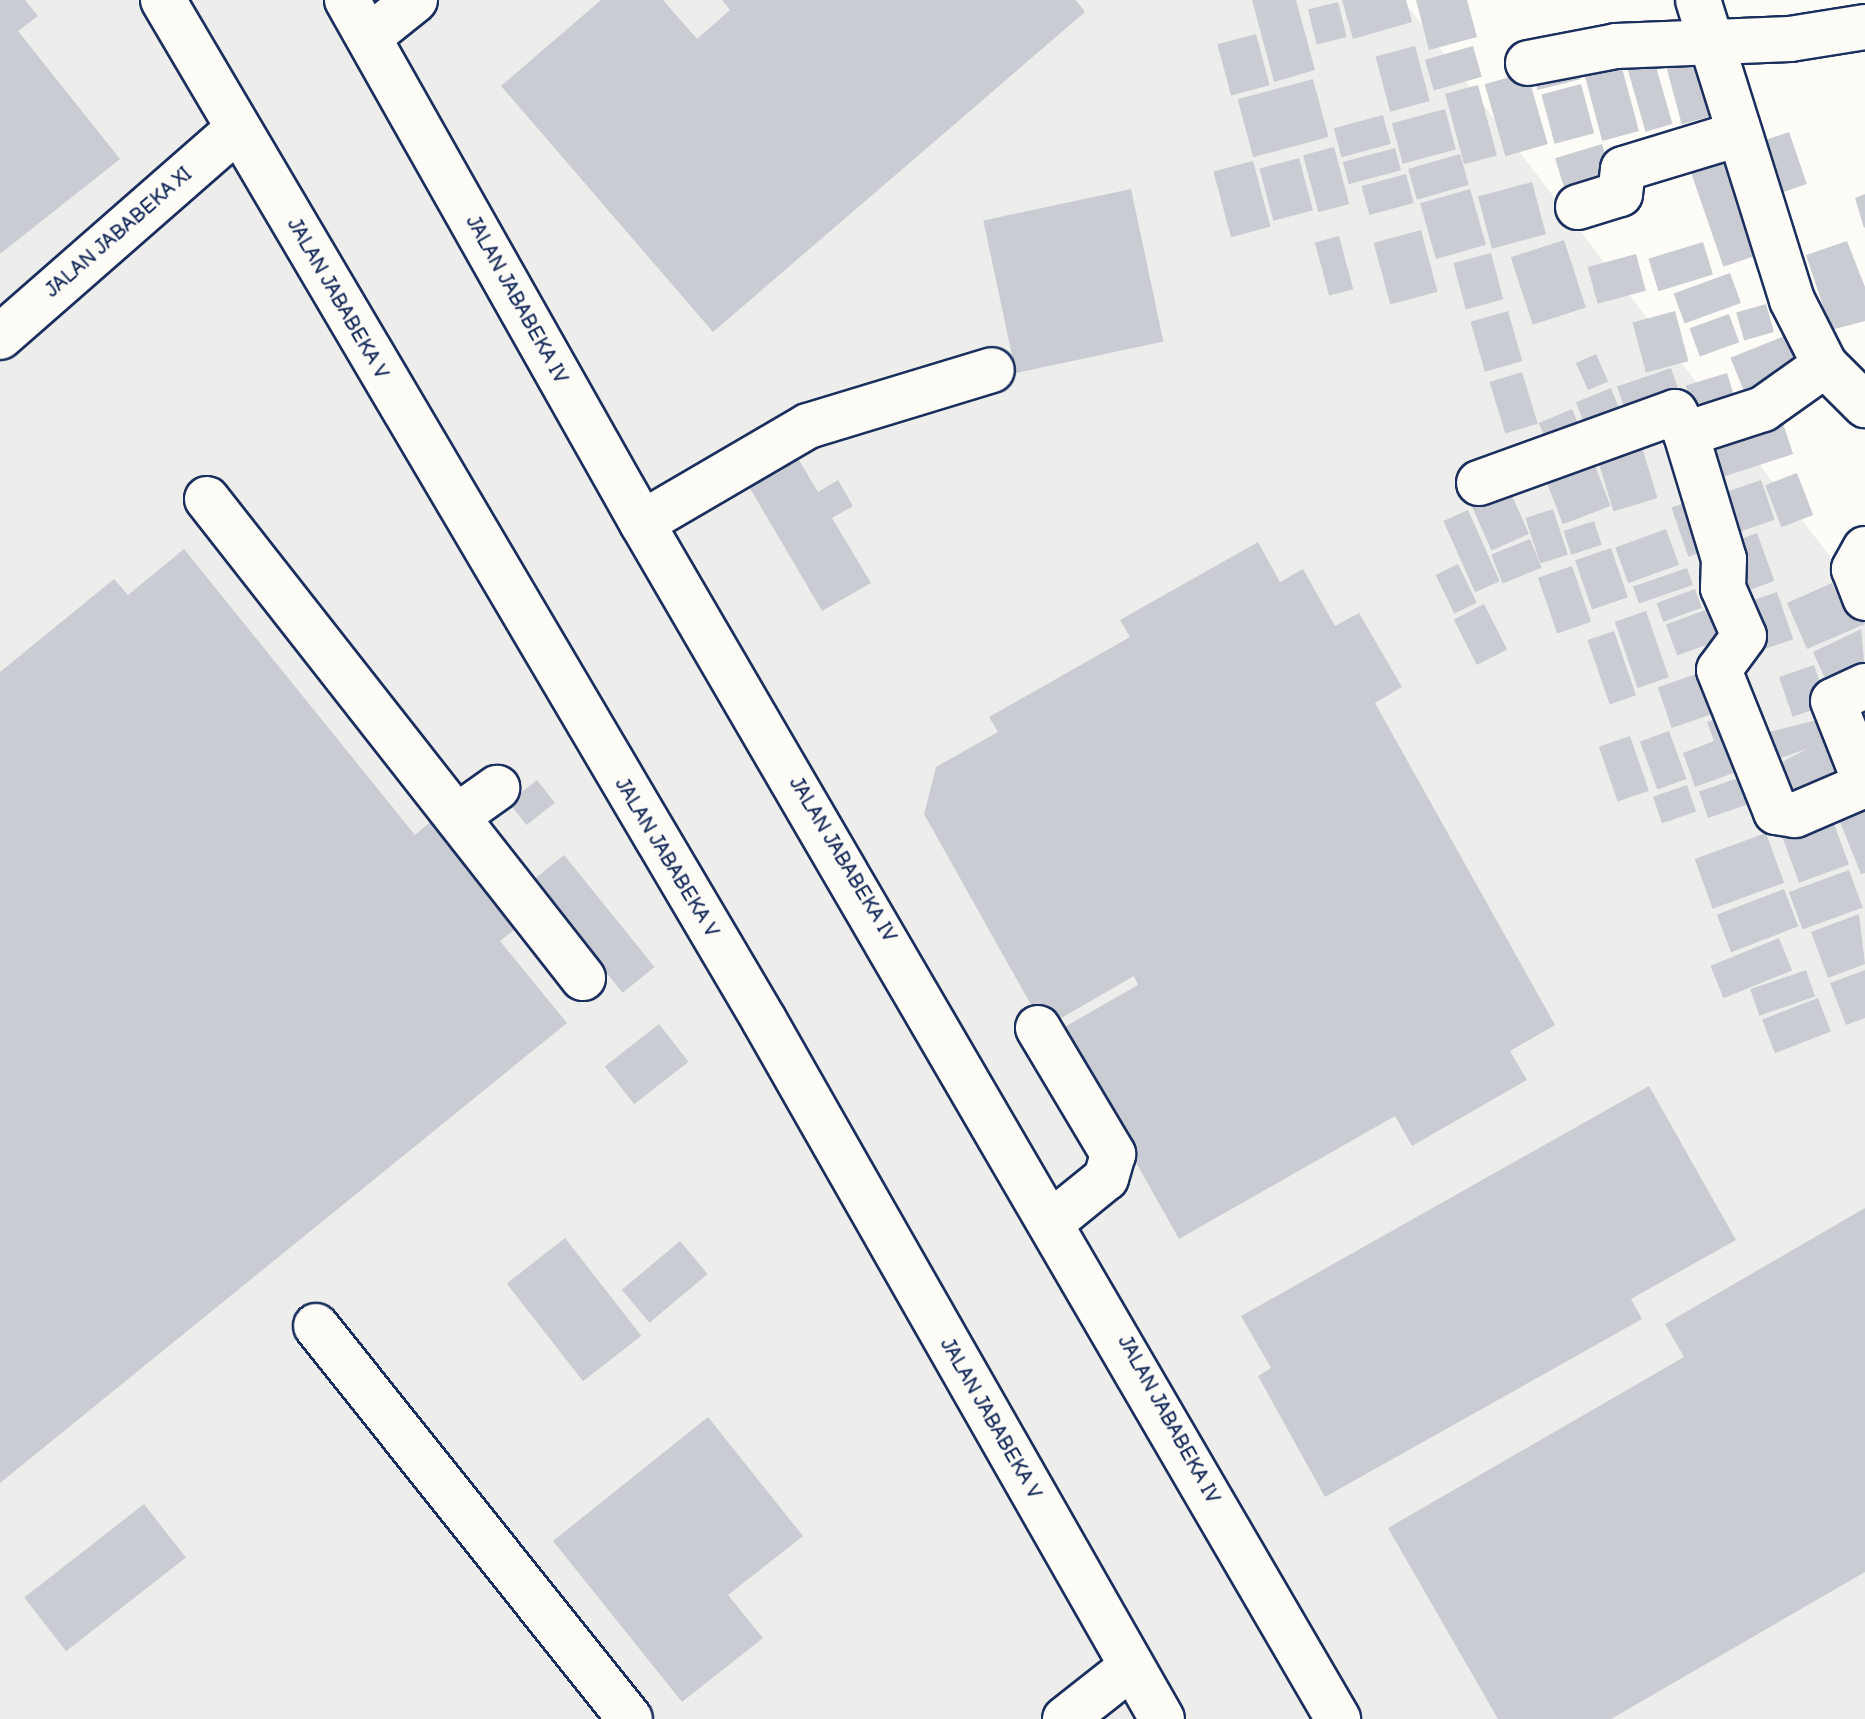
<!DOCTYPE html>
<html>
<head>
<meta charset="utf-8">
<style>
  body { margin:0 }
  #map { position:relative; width:1865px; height:1719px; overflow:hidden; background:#fdfcf7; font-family:"Balsamiq Sans",sans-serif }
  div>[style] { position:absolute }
  .built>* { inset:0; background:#edeeec }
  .building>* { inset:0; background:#c9ccd3; transform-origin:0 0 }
  .roads { filter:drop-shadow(2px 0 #1b2f5e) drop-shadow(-2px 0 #1b2f5e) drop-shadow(0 2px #1b2f5e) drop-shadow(0 -2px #1b2f5e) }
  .minor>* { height:44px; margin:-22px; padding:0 22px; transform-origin:22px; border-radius:22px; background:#fdfcf7 }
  span { translate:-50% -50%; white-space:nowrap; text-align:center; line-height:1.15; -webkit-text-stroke:7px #fdfcf7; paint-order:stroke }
  .street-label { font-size:20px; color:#1b2f5e }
</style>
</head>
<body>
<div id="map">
  <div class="built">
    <i style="clip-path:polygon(0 0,1403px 0,1865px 602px,1865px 1719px,0 1719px)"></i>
  </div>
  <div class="building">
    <i style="clip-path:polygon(0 0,25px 0,38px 16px,18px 31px,120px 159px,0 254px)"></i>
    <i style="clip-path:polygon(601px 0,663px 0,697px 39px,730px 10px,722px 0,1076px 0,1085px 12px,713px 332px,501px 86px)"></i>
    <i style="clip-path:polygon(1252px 0,1296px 0,1315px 70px,1274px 82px)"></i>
    <i style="clip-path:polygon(1342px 0,1406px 0,1412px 22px,1353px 39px)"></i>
    <i style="clip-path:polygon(1416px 0,1467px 0,1477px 37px,1429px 50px)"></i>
    <i style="left:1338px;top:2px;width:36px;height:31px;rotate:76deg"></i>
    <i style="left:1256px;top:34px;width:53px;height:40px;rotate:75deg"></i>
    <i style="left:1691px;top:43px;width:76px;height:30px;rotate:75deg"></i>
    <i style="left:1415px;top:46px;width:57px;height:41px;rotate:75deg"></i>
    <i style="left:1473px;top:46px;width:32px;height:50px;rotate:74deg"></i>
    <i style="left:1617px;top:49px;width:85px;height:38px;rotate:75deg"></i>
    <i style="left:1651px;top:49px;width:78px;height:28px;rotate:74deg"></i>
    <i style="left:1574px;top:55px;width:25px;height:44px;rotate:76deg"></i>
    <i style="left:1527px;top:72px;width:75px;height:44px;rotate:74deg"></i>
    <i style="left:1313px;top:79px;width:60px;height:78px;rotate:75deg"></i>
    <i style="left:1581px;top:84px;width:51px;height:41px;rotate:75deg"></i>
    <i style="left:1478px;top:85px;width:73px;height:34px;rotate:75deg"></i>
    <i style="left:1445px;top:109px;width:42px;height:55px;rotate:75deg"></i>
    <i style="left:1383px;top:115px;width:30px;height:51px;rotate:75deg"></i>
    <i style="left:1789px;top:132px;width:55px;height:33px;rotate:71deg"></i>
    <i style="left:1602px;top:144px;width:38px;height:49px;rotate:73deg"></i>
    <i style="left:1721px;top:146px;width:115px;height:37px;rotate:71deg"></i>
    <i style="left:1334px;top:147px;width:59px;height:32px;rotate:75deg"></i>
    <i style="left:1395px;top:148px;width:23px;height:54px;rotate:75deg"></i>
    <i style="left:1460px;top:154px;width:32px;height:54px;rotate:74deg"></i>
    <i style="left:1299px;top:158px;width:54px;height:41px;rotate:75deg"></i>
    <i style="left:1253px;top:161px;width:68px;height:41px;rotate:75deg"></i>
    <i style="left:1406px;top:174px;width:30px;height:46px;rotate:75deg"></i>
    <i style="left:1532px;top:182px;width:54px;height:56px;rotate:75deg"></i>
    <i style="left:1131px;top:189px;width:156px;height:151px;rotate:78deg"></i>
    <i style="left:1470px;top:189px;width:58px;height:52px;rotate:74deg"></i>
    <i style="clip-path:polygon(1865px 194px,1865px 227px,1864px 228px,1855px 198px)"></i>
    <i style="left:1421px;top:230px;width:64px;height:49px;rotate:75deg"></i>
    <i style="left:1339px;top:236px;width:55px;height:25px;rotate:75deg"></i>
    <i style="left:1564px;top:240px;width:71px;height:56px;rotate:72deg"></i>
    <i style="clip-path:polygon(1847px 241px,1865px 287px,1865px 321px,1831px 330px,1806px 255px)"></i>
    <i style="left:1703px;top:242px;width:34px;height:57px;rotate:73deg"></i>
    <i style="left:1491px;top:253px;width:48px;height:39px;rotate:75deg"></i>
    <i style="left:1636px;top:254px;width:38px;height:50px;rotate:75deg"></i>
    <i style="left:1730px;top:273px;width:32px;height:60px;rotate:70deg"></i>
    <i style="left:1766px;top:304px;width:29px;height:31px;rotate:74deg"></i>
    <i style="left:1508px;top:311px;width:52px;height:39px;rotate:74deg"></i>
    <i style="left:1675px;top:311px;width:52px;height:44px;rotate:75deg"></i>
    <i style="left:1729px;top:314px;width:30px;height:42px;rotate:70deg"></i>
    <i style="left:1787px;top:335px;width:35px;height:61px;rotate:68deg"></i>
    <i style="left:1596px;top:354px;width:30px;height:22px;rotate:66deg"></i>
    <i style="left:1671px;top:368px;width:39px;height:57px;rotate:71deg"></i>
    <i style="left:1522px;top:372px;width:54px;height:34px;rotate:73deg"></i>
    <i style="left:1727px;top:373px;width:42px;height:43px;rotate:73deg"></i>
    <i style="left:1611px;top:388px;width:40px;height:38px;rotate:68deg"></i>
    <i style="left:1572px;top:409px;width:36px;height:36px;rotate:67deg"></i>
    <i style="left:1781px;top:417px;width:39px;height:87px;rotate:72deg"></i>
    <i style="left:1637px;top:431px;width:70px;height:46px;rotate:73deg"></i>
    <i style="clip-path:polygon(790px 445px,818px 492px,838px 480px,853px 506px,832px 518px,871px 583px,822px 611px,741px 473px)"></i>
    <i style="left:1589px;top:450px;width:60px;height:51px;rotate:69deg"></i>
    <i style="left:1797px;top:473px;width:45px;height:34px;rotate:69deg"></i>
    <i style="left:1505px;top:480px;width:59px;height:41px;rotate:66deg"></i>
    <i style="left:1761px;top:480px;width:42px;height:54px;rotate:71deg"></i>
    <i style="left:1696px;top:499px;width:52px;height:26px;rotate:71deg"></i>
    <i style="left:1553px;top:509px;width:48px;height:29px;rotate:72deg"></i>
    <i style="left:1468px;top:510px;width:78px;height:27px;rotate:66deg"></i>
    <i style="left:1594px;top:521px;width:25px;height:32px;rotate:72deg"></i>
    <i style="left:1666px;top:529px;width:38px;height:54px;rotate:70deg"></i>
    <i style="left:1757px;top:533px;width:51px;height:34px;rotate:70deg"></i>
    <i style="left:1530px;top:539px;width:31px;height:42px;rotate:68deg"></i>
    <i style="clip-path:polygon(1258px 542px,1280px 582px,1303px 569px,1335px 626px,1359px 613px,1402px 687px,1375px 703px,1555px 1025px,1510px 1051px,1527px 1080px,1412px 1146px,1395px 1116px,1179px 1239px,1061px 1029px,1138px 985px,1134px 976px,1044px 1028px,924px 814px,936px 767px,998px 732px,989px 717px,1130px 637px,1120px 620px)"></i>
    <i style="left:1611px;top:548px;width:52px;height:38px;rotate:71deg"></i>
    <i style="clip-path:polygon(184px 549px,415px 835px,437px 816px,523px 923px,500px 941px,567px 1023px,0 1483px,0 672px,114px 579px,128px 595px)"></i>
    <i style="left:1458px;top:564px;width:43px;height:25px;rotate:64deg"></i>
    <i style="left:1572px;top:566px;width:59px;height:36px;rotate:71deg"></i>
    <i style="left:1687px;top:568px;width:18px;height:57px;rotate:71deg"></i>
    <i style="clip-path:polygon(1832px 583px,1841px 603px,1855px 596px,1865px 624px,1807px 649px,1787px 603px)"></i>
    <i style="left:1695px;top:589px;width:20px;height:41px;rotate:70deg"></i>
    <i style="left:1777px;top:592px;width:50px;height:43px;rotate:71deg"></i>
    <i style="left:1484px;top:604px;width:51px;height:34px;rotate:63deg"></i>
    <i style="left:1711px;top:608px;width:33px;height:48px;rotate:70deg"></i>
    <i style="left:1646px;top:611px;width:70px;height:33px;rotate:71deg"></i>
    <i style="clip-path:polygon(1861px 629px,1865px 671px,1829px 687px,1813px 652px)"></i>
    <i style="left:1614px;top:631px;width:68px;height:28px;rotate:71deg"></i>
    <i style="left:1814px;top:665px;width:42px;height:37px;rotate:71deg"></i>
    <i style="left:1705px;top:671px;width:43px;height:50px;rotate:71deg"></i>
    <i style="clip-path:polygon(1731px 713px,1750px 767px,1695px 787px,1683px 753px,1714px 741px,1707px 722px)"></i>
    <i style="clip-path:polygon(1837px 715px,1855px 767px,1780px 796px,1770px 768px,1809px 748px,1767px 763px,1757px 735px)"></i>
    <i style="left:1669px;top:731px;width:51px;height:31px;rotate:70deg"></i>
    <i style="left:1630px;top:736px;width:58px;height:33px;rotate:71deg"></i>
    <i style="left:1750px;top:774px;width:28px;height:54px;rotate:71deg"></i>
    <i style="left:537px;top:780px;width:29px;height:36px;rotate:52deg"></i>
    <i style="left:1687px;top:785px;width:28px;height:36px;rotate:71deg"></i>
    <i style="clip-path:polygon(1865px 806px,1865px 873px,1861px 874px,1838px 817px)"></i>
    <i style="left:1829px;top:810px;width:58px;height:53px;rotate:70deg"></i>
    <i style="left:1766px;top:833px;width:53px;height:76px;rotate:70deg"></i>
    <i style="left:564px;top:855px;width:144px;height:41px;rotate:51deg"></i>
    <i style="left:1849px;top:870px;width:40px;height:64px;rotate:70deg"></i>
    <i style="left:1784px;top:889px;width:40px;height:72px;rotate:69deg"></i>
    <i style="clip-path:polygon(1859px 914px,1865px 964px,1828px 978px,1811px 932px)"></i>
    <i style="left:1779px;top:938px;width:35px;height:74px;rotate:68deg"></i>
    <i style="left:1806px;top:970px;width:28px;height:59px;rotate:71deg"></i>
    <i style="clip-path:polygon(1865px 970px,1865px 1018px,1846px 1025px,1830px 983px)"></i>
    <i style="left:1818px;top:998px;width:36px;height:60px;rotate:69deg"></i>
    <i style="left:659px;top:1024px;width:48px;height:69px;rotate:52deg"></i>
    <i style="clip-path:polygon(1649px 1086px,1736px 1240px,1631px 1299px,1642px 1319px,1325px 1497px,1258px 1376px,1271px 1368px,1241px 1316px)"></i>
    <i style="clip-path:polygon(1865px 1208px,1865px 1572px,1611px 1719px,1498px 1719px,1388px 1528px,1684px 1357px,1665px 1324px)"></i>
    <i style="left:565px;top:1238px;width:124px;height:74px;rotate:52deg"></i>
    <i style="left:680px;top:1241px;width:43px;height:76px;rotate:50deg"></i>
    <i style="clip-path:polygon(708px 1417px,803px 1536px,728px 1595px,763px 1638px,682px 1702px,553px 1541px)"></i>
    <i style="left:144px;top:1504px;width:68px;height:152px;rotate:52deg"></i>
  </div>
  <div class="roads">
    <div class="minor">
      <i style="left:163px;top:0;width:1184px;rotate:59.49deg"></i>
      <i style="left:764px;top:1020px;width:804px;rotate:60.34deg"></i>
      <i style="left:347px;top:0;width:600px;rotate:60.57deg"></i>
      <i style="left:642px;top:523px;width:1384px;rotate:59.8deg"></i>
      <i style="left:1698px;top:0;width:314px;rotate:72.6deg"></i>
      <i style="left:1792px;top:300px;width:73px;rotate:63.1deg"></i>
      <i style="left:1825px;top:365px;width:57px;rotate:45deg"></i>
      <i style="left:369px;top:37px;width:59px;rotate:-38.8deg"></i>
      <i style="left:1528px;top:63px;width:90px;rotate:-10.9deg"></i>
      <i style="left:1616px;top:46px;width:174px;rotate:-2.3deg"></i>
      <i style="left:1790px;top:39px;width:76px;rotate:-9.1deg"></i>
      <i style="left:1578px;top:207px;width:44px;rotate:-17.2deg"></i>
      <i style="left:1620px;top:194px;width:25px;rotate:-83deg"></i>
      <i style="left:1623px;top:169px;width:120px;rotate:-16.9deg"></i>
      <i style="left:0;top:337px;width:316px;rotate:-41.2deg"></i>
      <i style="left:1686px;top:434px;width:131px;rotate:73.1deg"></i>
      <i style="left:1724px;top:559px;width:29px;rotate:92deg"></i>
      <i style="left:1723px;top:588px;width:52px;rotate:66.4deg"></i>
      <i style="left:1744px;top:636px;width:42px;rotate:126.3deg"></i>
      <i style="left:1719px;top:670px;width:153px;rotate:68.1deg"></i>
      <i style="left:1776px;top:812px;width:19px;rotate:9deg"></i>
      <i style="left:1795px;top:815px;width:76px;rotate:-23.2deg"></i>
      <i style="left:1479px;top:483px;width:208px;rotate:-19.9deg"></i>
      <i style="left:1675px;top:412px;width:25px;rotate:63deg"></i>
      <i style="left:1686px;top:434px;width:81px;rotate:-18deg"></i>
      <i style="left:1763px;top:409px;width:76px;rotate:-35.4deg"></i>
      <i style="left:207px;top:499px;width:609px;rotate:51.87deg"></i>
      <i style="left:642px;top:523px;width:192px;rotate:-30.3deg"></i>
      <i style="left:808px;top:426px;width:192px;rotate:-16.9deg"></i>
      <i style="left:1865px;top:549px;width:23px;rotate:119deg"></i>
      <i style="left:1854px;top:569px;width:31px;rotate:69deg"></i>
      <i style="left:1865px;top:686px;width:35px;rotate:155deg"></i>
      <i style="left:1833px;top:701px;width:87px;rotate:68.4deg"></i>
      <i style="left:459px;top:815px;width:47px;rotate:-35.4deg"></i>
      <i style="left:1038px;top:1028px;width:147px;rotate:59.2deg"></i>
      <i style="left:1113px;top:1154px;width:25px;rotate:106deg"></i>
      <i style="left:1106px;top:1178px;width:68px;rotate:140.9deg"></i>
      <i style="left:316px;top:1326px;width:503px;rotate:51.38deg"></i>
      <i style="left:1065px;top:1719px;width:84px;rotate:-38.2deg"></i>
    </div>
  </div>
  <div class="street-label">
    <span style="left:119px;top:233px;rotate:-41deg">JALAN JABABEKA XI</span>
    <span style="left:337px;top:299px;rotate:60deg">JALAN JABABEKA V</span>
    <span style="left:516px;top:300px;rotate:61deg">JALAN JABABEKA IV</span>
    <span style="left:666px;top:858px;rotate:59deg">JALAN JABABEKA V</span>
    <span style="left:842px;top:860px;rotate:59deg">JALAN JABABEKA IV</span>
    <span style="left:990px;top:1419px;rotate:60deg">JALAN JABABEKA V</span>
    <span style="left:1168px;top:1420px;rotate:61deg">JALAN JABABEKA IV</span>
  </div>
</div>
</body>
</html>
